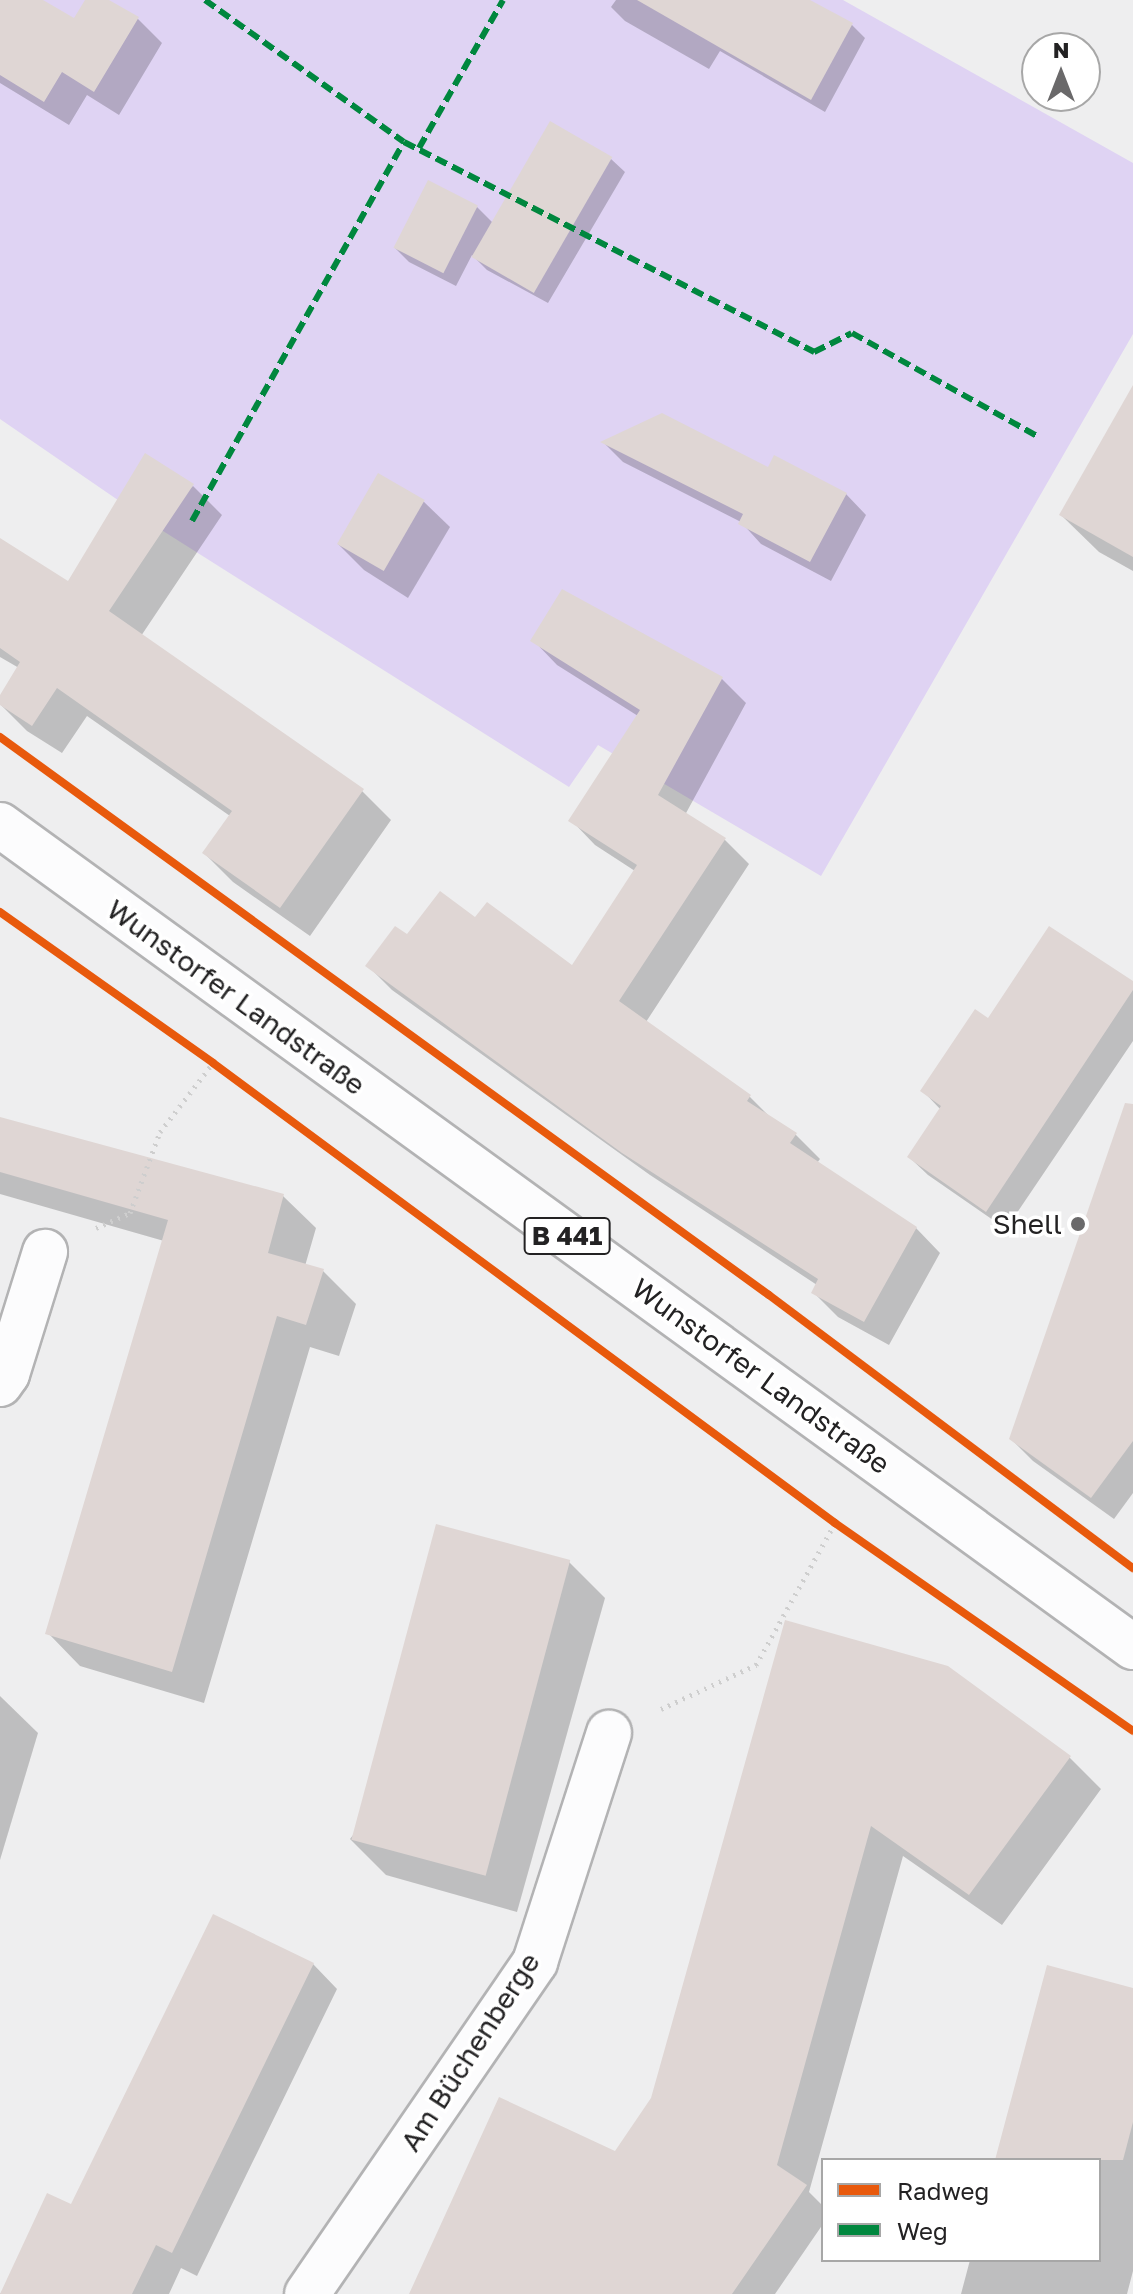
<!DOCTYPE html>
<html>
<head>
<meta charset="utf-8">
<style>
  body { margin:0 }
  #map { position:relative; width:1133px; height:2294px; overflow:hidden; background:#eeeeef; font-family:"Golos Text",sans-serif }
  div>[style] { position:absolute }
  .green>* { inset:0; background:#dfd3f3 }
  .shadow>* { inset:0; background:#0003 }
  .building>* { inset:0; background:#dfd6d4; transform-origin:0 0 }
  .path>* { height:5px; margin-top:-2.5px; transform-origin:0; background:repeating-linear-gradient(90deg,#cecece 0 2px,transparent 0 8px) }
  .roads { filter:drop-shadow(2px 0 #b3b3b4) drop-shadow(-2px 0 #b3b3b4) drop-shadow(0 2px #b3b3b4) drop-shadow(0 -2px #b3b3b4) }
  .minor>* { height:44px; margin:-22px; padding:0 22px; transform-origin:22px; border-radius:22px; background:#fcfcfd }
  .major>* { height:44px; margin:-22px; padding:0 22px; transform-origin:22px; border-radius:22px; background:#fcfcfd }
  .quiet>* { height:6px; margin-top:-3px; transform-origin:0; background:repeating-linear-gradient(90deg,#00873e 0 12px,transparent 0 18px) }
  .cycleway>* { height:8px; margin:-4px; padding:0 4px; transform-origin:4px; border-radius:4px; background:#e8590c }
  .dots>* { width:22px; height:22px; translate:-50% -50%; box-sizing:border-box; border:4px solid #fff; border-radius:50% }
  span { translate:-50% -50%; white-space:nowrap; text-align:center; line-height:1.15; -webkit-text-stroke:7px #fff; paint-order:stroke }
  .shield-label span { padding:2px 6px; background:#fff; border:2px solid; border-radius:6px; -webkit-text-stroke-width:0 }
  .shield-label { font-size:26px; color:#232223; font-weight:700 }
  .street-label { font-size:28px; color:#232223 }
  .poi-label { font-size:28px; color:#232223 }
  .right { translate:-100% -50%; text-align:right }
  .legend { position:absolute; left:821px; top:2158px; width:280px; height:104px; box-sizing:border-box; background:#fff; border:2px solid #a7a7a7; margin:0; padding:10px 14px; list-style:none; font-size:24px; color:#232223 }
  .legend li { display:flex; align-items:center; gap:16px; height:40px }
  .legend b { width:40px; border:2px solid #a7a7a7 }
  .north { position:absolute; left:1021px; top:32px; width:80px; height:80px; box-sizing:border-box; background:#fff; border:2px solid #a7a7a7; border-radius:50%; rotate:0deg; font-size:22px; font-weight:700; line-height:32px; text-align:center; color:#232223 }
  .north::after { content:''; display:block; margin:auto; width:28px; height:36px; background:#6a696a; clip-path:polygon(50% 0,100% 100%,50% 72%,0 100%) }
</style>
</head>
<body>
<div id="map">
  <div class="green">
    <i style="clip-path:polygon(0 0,843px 0,1133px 163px,1133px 334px,821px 876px,598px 745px,569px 787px,163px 531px,0 419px)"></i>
  </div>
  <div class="shadow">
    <i style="clip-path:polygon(0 0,17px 0,75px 21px,88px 0,105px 0,138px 19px,162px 43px,119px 115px,87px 95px,69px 125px,0 83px)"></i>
    <i style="clip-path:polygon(616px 0,806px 0,852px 25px,865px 38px,825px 112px,720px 51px,709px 69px,625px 21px,611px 7px)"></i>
    <i style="clip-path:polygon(550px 123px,611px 159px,625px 172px,548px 303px,487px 270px,472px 255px,456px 286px,409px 262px,395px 248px,477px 207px,493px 223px)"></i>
    <i style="clip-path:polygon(1133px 436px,1133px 571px,1099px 552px,1061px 515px)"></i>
    <i style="clip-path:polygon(604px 443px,846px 494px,866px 515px,831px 581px,761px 544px,741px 522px,623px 462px)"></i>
    <i style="clip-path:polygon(193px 486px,222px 515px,141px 636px,362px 791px,391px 820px,310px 936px,233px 882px,204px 853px,230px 816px,87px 716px,62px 753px,27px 731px,0 704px,19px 668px,0 657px,0 539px,69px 584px)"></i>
    <i style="clip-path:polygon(423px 501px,450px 527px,408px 598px,364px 570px,338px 544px)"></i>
    <i style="clip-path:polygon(533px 640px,722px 679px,746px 703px,685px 815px,725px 840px,749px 864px,646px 1022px,750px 1097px,774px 1121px,795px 1134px,820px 1159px,817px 1163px,916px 1228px,940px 1253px,889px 1345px,838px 1317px,813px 1292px,817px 1285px,650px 1175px,392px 990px,368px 966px,407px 937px,572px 967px,635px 871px,595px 845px,571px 820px,638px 716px,557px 665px)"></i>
    <i style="clip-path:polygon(1133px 984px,1133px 1041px,1006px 1229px,928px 1175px,909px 1157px,941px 1110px,922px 1090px,989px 1021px)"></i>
    <i style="clip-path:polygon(0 1119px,283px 1196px,316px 1228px,305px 1266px,323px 1271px,356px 1304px,339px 1356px,310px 1347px,204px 1703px,80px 1666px,48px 1633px,164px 1241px,0 1194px)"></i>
    <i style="clip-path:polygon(1133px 1192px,1133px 1493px,1114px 1519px,1033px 1461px,1011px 1439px)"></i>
    <i style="clip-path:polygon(569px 1562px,605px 1598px,517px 1912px,386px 1875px,350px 1839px)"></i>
    <i style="clip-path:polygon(787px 1623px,1069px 1757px,1101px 1789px,1002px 1925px,903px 1856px,809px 2192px,823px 2206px,823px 2224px,775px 2294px,410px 2294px,616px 2153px,653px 2098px)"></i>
    <i style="clip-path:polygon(0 1696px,38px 1733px,0 1860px)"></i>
    <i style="clip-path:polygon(313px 1964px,337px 1989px,197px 2276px,181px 2268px,169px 2294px,0 2294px,72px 2206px)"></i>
    <i style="clip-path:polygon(1133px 1990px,1133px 2271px,1127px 2294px,961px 2294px,970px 2260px,1099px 2260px,1099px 2160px,997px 2160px)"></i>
  </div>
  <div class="building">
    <i style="clip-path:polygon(0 0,43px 0,74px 18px,85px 0,109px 0,139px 17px,94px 92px,62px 72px,44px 102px,0 75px)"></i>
    <i style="clip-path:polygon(637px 0,810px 0,853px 23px,811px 100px)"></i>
    <i style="left:550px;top:121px;width:72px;height:157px;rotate:30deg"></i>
    <i style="left:428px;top:180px;width:56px;height:76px;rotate:27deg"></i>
    <i style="clip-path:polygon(1133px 385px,1133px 557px,1059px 515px)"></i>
    <i style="clip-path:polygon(662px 413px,768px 467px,774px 455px,847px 493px,810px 562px,738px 524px,743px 514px,600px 442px)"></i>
    <i style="clip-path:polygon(145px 453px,194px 484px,109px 611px,364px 789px,280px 908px,202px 853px,232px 811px,57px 688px,32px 726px,0 705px,0 695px,20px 662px,0 648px,0 538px,68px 581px)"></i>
    <i style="left:378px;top:473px;width:54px;height:82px;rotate:30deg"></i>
    <i style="clip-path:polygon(562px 589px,723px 677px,658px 795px,726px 838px,619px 1001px,751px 1095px,747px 1101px,797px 1133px,790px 1143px,917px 1227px,864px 1322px,811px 1293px,818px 1279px,622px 1153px,365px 966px,395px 926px,407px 934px,440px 891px,475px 917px,487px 902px,572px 965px,637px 865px,568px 821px,640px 710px,530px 641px)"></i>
    <i style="clip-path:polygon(1049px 926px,1133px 981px,1133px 990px,986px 1212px,907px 1157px,941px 1106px,920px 1091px,975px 1009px,988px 1018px)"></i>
    <i style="clip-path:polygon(1125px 1103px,1133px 1104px,1133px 1441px,1091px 1498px,1009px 1439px)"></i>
    <i style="clip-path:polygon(0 1117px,284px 1194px,268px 1253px,324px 1269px,306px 1325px,277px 1316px,172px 1672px,45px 1634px,168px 1220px,0 1172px)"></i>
    <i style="left:436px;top:1524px;width:139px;height:327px;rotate:15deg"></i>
    <i style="clip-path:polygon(785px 1620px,948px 1666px,1071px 1756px,969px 1895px,871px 1826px,777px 2165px,807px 2185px,732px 2294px,409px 2294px,499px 2097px,615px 2151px,651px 2098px)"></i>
    <i style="clip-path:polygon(213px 1914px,314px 1963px,172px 2253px,156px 2245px,132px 2294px,0 2294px,47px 2193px,71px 2204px)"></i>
    <i style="clip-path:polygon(1047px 1965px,1133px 1988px,1133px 2122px,1123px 2160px,995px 2160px)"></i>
  </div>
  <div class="path">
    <i style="left:96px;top:1228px;width:37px;rotate:-24deg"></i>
    <i style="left:130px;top:1213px;width:86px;rotate:-69.7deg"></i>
    <i style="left:160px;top:1132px;width:87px;rotate:-52.5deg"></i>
    <i style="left:661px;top:1709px;width:105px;rotate:-24.9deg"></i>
    <i style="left:756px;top:1665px;width:162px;rotate:-60.9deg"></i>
  </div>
  <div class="roads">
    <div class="minor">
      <i style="left:0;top:1384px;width:12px;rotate:-55deg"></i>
      <i style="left:7px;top:1374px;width:128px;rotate:-72.7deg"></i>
      <i style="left:307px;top:2294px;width:403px;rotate:-55.5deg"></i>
      <i style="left:535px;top:1962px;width:241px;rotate:-72.1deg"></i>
    </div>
    <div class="major">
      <i style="left:0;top:825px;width:1400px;rotate:35.96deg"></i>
    </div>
  </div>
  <div class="quiet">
    <i style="left:205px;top:0;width:244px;rotate:35.5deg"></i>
    <i style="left:404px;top:142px;width:461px;rotate:27.1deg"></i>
    <i style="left:814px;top:352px;width:42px;rotate:-26.6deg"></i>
    <i style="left:852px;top:333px;width:214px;rotate:29.1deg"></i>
    <i style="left:419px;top:148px;width:170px;rotate:-60.4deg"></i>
    <i style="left:192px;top:521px;width:434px;rotate:-60.8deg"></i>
  </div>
  <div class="cycleway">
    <i style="left:0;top:737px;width:950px;rotate:35.97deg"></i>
    <i style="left:769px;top:1295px;width:455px;rotate:36.9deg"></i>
    <i style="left:0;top:912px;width:261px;rotate:35.3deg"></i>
    <i style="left:213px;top:1063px;width:774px;rotate:36.48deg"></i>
    <i style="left:835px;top:1523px;width:363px;rotate:34.9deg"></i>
  </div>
  <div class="dots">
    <i style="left:1078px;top:1224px;background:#6a696a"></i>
  </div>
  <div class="shield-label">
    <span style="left:567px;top:1236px">B 441</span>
  </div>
  <div class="street-label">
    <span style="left:236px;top:997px;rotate:36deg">Wunstorfer Landstraße</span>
    <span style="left:761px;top:1376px;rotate:36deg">Wunstorfer Landstraße</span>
    <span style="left:470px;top:2052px;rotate:-57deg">Am Büchenberge</span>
  </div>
  <div class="poi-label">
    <span class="right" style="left:1062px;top:1224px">Shell</span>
  </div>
  <ul class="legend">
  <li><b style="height:10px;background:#e8590c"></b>Radweg</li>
  <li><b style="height:10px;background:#00873e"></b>Weg</li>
  </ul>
  <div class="north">N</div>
</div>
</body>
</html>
